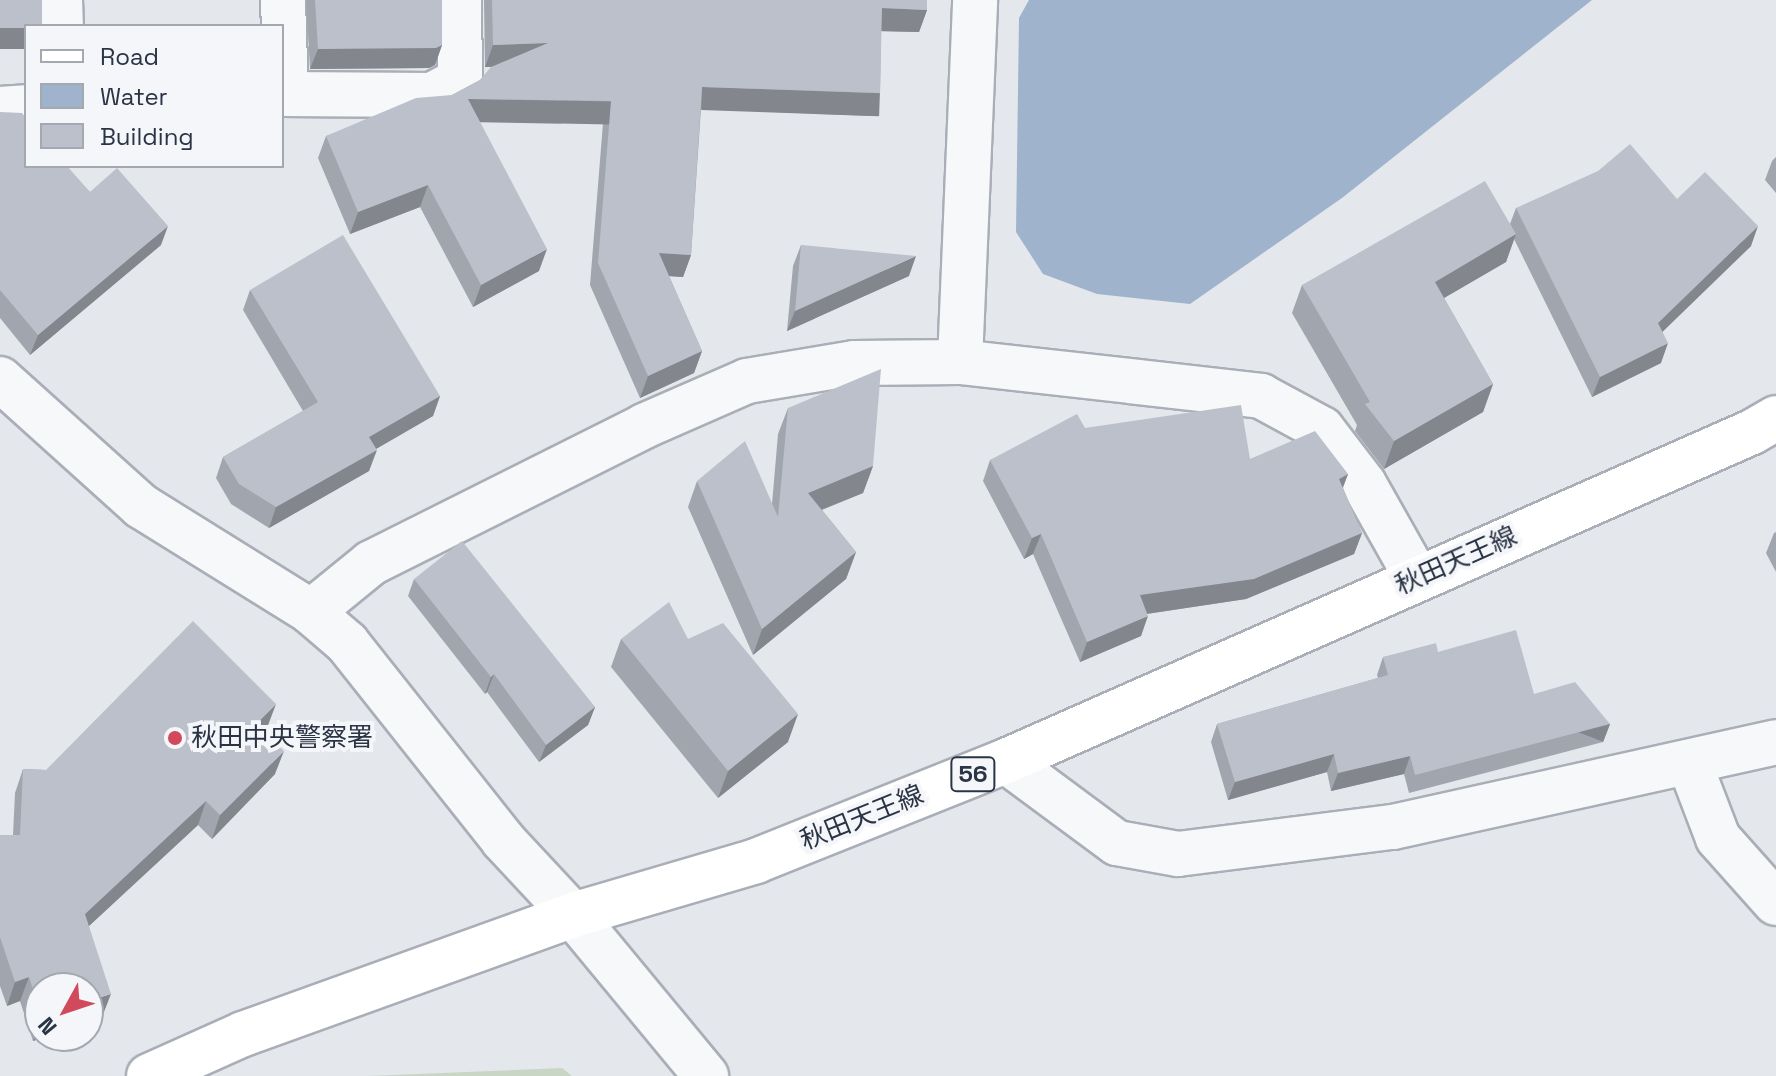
<!DOCTYPE html>
<html>
<head>
<meta charset="utf-8">
<style>
  body { margin:0 }
  #map { position:relative; width:1776px; height:1076px; overflow:hidden; background:#e4e7ec; font-family:"Space Grotesk","Noto Sans JP",sans-serif }
  div>[style] { position:absolute }
  .green>* { inset:0; background:#c9d6c5 }
  .water>* { inset:0; background:#9fb4cc }
  .roads { filter:drop-shadow(2px 0 #a9aeb7) drop-shadow(-2px 0 #a9aeb7) drop-shadow(0 2px #a9aeb7) drop-shadow(0 -2px #a9aeb7) }
  .minor>* { height:44px; margin:-22px; padding:0 22px; transform-origin:22px; border-radius:22px; background:#f7f8fa }
  .major>* { height:44px; margin:-22px; padding:0 22px; transform-origin:22px; border-radius:22px; background:#fff }
  .wall>* { inset:0; background:#a1a5ae }
  .shaded-wall>* { inset:0; background:#83868d; transform-origin:0 0 }
  .building>* { inset:0; background:#bbc0ca }
  .dots>* { width:22px; height:22px; translate:-50% -50%; box-sizing:border-box; border:4px solid #f4f6f9; border-radius:50% }
  span { translate:-50% -50%; white-space:nowrap; text-align:center; line-height:1.15; -webkit-text-stroke:8px #f4f6f9; paint-order:stroke }
  .shield-label span { padding:2px 6px; background:#f4f6f9; border:2px solid; border-radius:6px; -webkit-text-stroke-width:0 }
  .shield-label { font-size:24px; color:#2b3445; font-weight:700 }
  .street-label { font-size:26px; color:#2b3445 }
  .poi-label { font-size:26px; color:#2b3445 }
  .left { translate:0 -50%; text-align:left }
  .legend { position:absolute; left:24px; top:24px; width:260px; height:144px; box-sizing:border-box; background:#f4f6f9; border:2px solid #a4a8b1; margin:0; padding:10px 14px; list-style:none; font-size:24px; color:#2b3445 }
  .legend li { display:flex; align-items:center; gap:16px; height:40px }
  .legend b { width:40px; border:2px solid #a4a8b1 }
  .north { position:absolute; left:24px; top:972px; width:80px; height:80px; box-sizing:border-box; background:#f4f6f9; border:2px solid #a4a8b1; border-radius:50%; rotate:230deg; font-size:22px; font-weight:700; line-height:32px; text-align:center; color:#2b3445 }
  .north::after { content:''; display:block; margin:auto; width:28px; height:36px; background:#d1495b; clip-path:polygon(50% 0,100% 100%,50% 72%,0 100%) }
</style>
</head>
<body>
<div id="map">
  <div class="green">
    <i style="clip-path:polygon(562px 1068px,572px 1076px,368px 1076px)"></i>
  </div>
  <div class="water">
    <i style="clip-path:polygon(1029px 0,1592px 0,1342px 198px,1190px 304px,1097px 294px,1043px 274px,1016px 232px,1019px 18px)"></i>
  </div>
  <div class="roads">
    <div class="minor">
      <i style="left:60px;top:0;width:26px;rotate:88deg"></i>
      <i style="left:283px;top:0;width:94px;rotate:88.2deg"></i>
      <i style="left:282px;top:94px;width:150px;rotate:0.4deg"></i>
      <i style="left:432px;top:95px;width:32px;rotate:-28deg"></i>
      <i style="left:460px;top:80px;width:80px;rotate:-90.7deg"></i>
      <i style="left:0;top:109px;width:26px;rotate:-4deg"></i>
      <i style="left:960px;top:362px;width:362px;rotate:-87.6deg"></i>
      <i style="left:0;top:379px;width:190px;rotate:42deg"></i>
      <i style="left:141px;top:506px;width:200px;rotate:31.9deg"></i>
      <i style="left:311px;top:612px;width:48px;rotate:40.7deg"></i>
      <i style="left:347px;top:643px;width:251px;rotate:51.6deg"></i>
      <i style="left:503px;top:840px;width:103px;rotate:47deg"></i>
      <i style="left:573px;top:915px;width:209px;rotate:50.4deg"></i>
      <i style="left:311px;top:612px;width:77px;rotate:-39.2deg"></i>
      <i style="left:371px;top:563px;width:305px;rotate:-26.6deg"></i>
      <i style="left:644px;top:426px;width:112px;rotate:-23.6deg"></i>
      <i style="left:747px;top:381px;width:109px;rotate:-9.5deg"></i>
      <i style="left:854px;top:363px;width:106px;rotate:-0.5deg"></i>
      <i style="left:960px;top:362px;width:303px;rotate:6.4deg"></i>
      <i style="left:1261px;top:396px;width:69px;rotate:28.4deg"></i>
      <i style="left:1322px;top:429px;width:69px;rotate:52.6deg"></i>
      <i style="left:1364px;top:484px;width:108px;rotate:60.6deg"></i>
      <i style="left:1006px;top:761px;width:138px;rotate:36.5deg"></i>
      <i style="left:1117px;top:843px;width:62px;rotate:10.2deg"></i>
      <i style="left:1178px;top:854px;width:217px;rotate:-7.2deg"></i>
      <i style="left:1393px;top:827px;width:392px;rotate:-12.5deg"></i>
      <i style="left:1689px;top:762px;width:81px;rotate:69.1deg"></i>
      <i style="left:1718px;top:838px;width:87px;rotate:48.3deg"></i>
    </div>
    <div class="major">
      <i style="left:149px;top:1076px;width:103px;rotate:-24.1deg"></i>
      <i style="left:243px;top:1034px;width:351px;rotate:-19.8deg"></i>
      <i style="left:573px;top:915px;width:191px;rotate:-16.4deg"></i>
      <i style="left:756px;top:861px;width:269px;rotate:-21.8deg"></i>
      <i style="left:1006px;top:761px;width:815px;rotate:-23.8deg"></i>
      <i style="left:1752px;top:432px;width:28px;rotate:-30deg"></i>
    </div>
  </div>
  <div class="wall">
    <i style="clip-path:polygon(306px 0,442px 0,442px 45px,435px 65px,429px 68px,310px 69px)"></i>
    <i style="clip-path:polygon(484px 0,927px 0,927px 10px,919px 32px,881px 31px,880px 93px,872px 116px,701px 109px,691px 255px,683px 277px,669px 276px,702px 351px,694px 373px,640px 398px,590px 285px,603px 123px,479px 121px,539px 271px,473px 307px,420px 207px,350px 234px,318px 158px,326px 136px,452px 95px,480px 80px,492px 67px,485px 67px)"></i>
    <i style="clip-path:polygon(0 112px,90px 192px,161px 245px,30px 355px,0 318px)"></i>
    <i style="clip-path:polygon(1776px 157px,1776px 193px,1765px 180px,1772px 161px)"></i>
    <i style="clip-path:polygon(1677px 199px,1751px 246px,1662px 332px,1661px 363px,1592px 397px,1514px 239px,1506px 262px,1444px 298px,1493px 384px,1483px 412px,1384px 469px,1355px 431px,1357px 425px,1292px 313px,1302px 285px,1510px 224px,1516px 208px)"></i>
    <i style="clip-path:polygon(801px 245px,909px 276px,787px 331px,793px 266px)"></i>
    <i style="clip-path:polygon(250px 290px,440px 396px,433px 416px,376px 449px,369px 471px,269px 528px,231px 504px,216px 478px,223px 457px,303px 411px,243px 310px)"></i>
    <i style="clip-path:polygon(788px 408px,873px 466px,863px 493px,822px 510px,856px 552px,846px 579px,753px 655px,688px 507px,697px 481px,772px 504px,778px 434px)"></i>
    <i style="clip-path:polygon(1085px 428px,1250px 459px,1348px 474px,1343px 488px,1362px 533px,1354px 554px,1246px 599px,1147px 614px,1141px 636px,1080px 662px,1033px 554px,1024px 559px,983px 481px,990px 460px)"></i>
    <i style="clip-path:polygon(1776px 532px,1776px 572px,1766px 553px,1774px 533px)"></i>
    <i style="clip-path:polygon(414px 579px,595px 707px,588px 725px,539px 762px,487px 692px,485px 694px,408px 596px)"></i>
    <i style="clip-path:polygon(621px 639px,688px 639px,788px 742px,718px 798px,611px 667px)"></i>
    <i style="clip-path:polygon(1438px 652px,1534px 694px,1610px 724px,1603px 742px,1409px 793px,1404px 774px,1331px 791px,1327px 772px,1228px 800px,1211px 742px,1217px 724px,1378px 678px,1377px 675px,1383px 657px)"></i>
    <i style="clip-path:polygon(267px 728px,264px 732px,275px 774px,212px 839px,198px 825px,89px 926px,102px 1017px,40px 988px,40px 1036px,47px 1036px,33px 1041px,20px 1001px,7px 1006px,0 986px,0 835px,13px 835px,15px 793px,23px 769px,46px 770px)"></i>
  </div>
  <div class="shaded-wall">
    <i style="clip-path:polygon(882px 8px,927px 10px,919px 32px,874px 31px)"></i>
    <i style="left:0;top:28px;width:26px;height:21px"></i>
    <i style="clip-path:polygon(548px 43px,540px 65px,485px 67px,493px 45px)"></i>
    <i style="clip-path:polygon(442px 45px,435px 65px,429px 68px,310px 69px,318px 49px)"></i>
    <i style="left:702px;top:87px;width:178px;height:23px;rotate:2deg"></i>
    <i style="left:468px;top:99px;width:143px;height:23px;rotate:1deg"></i>
    <i style="clip-path:polygon(428px 185px,420px 207px,350px 234px,358px 212px)"></i>
    <i style="clip-path:polygon(168px 226px,161px 245px,30px 355px,38px 335px)"></i>
    <i style="clip-path:polygon(1758px 226px,1751px 246px,1651px 343px,1658px 323px)"></i>
    <i style="clip-path:polygon(1516px 234px,1506px 262px,1425px 309px,1435px 282px)"></i>
    <i style="clip-path:polygon(547px 249px,539px 271px,473px 307px,481px 285px)"></i>
    <i style="clip-path:polygon(659px 253px,691px 255px,683px 277px,651px 275px)"></i>
    <i style="clip-path:polygon(916px 256px,909px 276px,787px 331px,795px 311px)"></i>
    <i style="clip-path:polygon(1668px 343px,1661px 363px,1592px 397px,1600px 377px)"></i>
    <i style="clip-path:polygon(702px 351px,694px 373px,640px 398px,648px 376px)"></i>
    <i style="clip-path:polygon(1493px 384px,1483px 412px,1384px 469px,1394px 441px)"></i>
    <i style="clip-path:polygon(440px 396px,433px 416px,362px 457px,369px 437px)"></i>
    <i style="clip-path:polygon(377px 450px,369px 471px,269px 528px,276px 507px)"></i>
    <i style="clip-path:polygon(873px 466px,863px 493px,798px 519px,808px 493px)"></i>
    <i style="clip-path:polygon(1348px 474px,1340px 494px,1339px 479px)"></i>
    <i style="clip-path:polygon(1362px 533px,1354px 554px,1246px 599px,1132px 616px,1140px 595px)"></i>
    <i style="clip-path:polygon(1041px 534px,1033px 554px,1024px 559px,1032px 538px)"></i>
    <i style="clip-path:polygon(856px 552px,846px 579px,753px 655px,762px 629px)"></i>
    <i style="clip-path:polygon(1148px 616px,1141px 636px,1080px 662px,1087px 642px)"></i>
    <i style="clip-path:polygon(494px 674px,487px 692px,485px 694px,491px 677px)"></i>
    <i style="clip-path:polygon(276px 704px,267px 728px,247px 748px,256px 724px)"></i>
    <i style="clip-path:polygon(595px 707px,588px 725px,539px 762px,546px 745px)"></i>
    <i style="clip-path:polygon(798px 714px,788px 742px,718px 798px,728px 771px)"></i>
    <i style="left:1610px;top:724px;width:19px;height:202px;rotate:111deg"></i>
    <i style="clip-path:polygon(284px 751px,275px 774px,212px 839px,220px 815px)"></i>
    <i style="clip-path:polygon(1334px 754px,1327px 772px,1228px 800px,1235px 782px)"></i>
    <i style="clip-path:polygon(1410px 756px,1404px 774px,1331px 791px,1338px 773px)"></i>
    <i style="clip-path:polygon(206px 801px,198px 825px,76px 938px,85px 914px)"></i>
    <i style="clip-path:polygon(29px 977px,20px 1001px,7px 1006px,15px 982px)"></i>
    <i style="clip-path:polygon(111px 994px,102px 1017px,88px 1022px,88px 1001px)"></i>
    <i style="clip-path:polygon(40px 1022px,40px 1036px,47px 1036px,33px 1041px)"></i>
  </div>
  <div class="building">
    <i style="clip-path:polygon(0 0,42px 0,42px 26px,26px 26px,26px 28px,0 28px)"></i>
    <i style="clip-path:polygon(315px 0,442px 0,442px 45px,436px 48px,318px 49px)"></i>
    <i style="clip-path:polygon(492px 0,927px 0,927px 10px,882px 8px,880px 93px,702px 87px,691px 255px,659px 253px,702px 351px,648px 376px,598px 263px,611px 101px,468px 99px,547px 249px,481px 285px,428px 185px,358px 212px,326px 136px,416px 98px,452px 95px,480px 80px,491px 67px,548px 43px,493px 45px)"></i>
    <i style="clip-path:polygon(0 112px,22px 113px,26px 118px,26px 166px,67px 166px,90px 192px,117px 168px,168px 226px,38px 335px,0 290px)"></i>
    <i style="clip-path:polygon(1630px 144px,1677px 199px,1705px 172px,1758px 226px,1658px 323px,1668px 343px,1600px 377px,1516px 208px,1598px 171px)"></i>
    <i style="clip-path:polygon(1485px 181px,1516px 234px,1435px 282px,1493px 384px,1394px 441px,1365px 404px,1370px 402px,1302px 285px)"></i>
    <i style="clip-path:polygon(343px 235px,440px 396px,369px 437px,377px 450px,276px 507px,239px 484px,223px 457px,318px 402px,250px 290px)"></i>
    <i style="clip-path:polygon(801px 245px,916px 256px,795px 311px)"></i>
    <i style="clip-path:polygon(881px 369px,873px 466px,808px 493px,856px 552px,762px 629px,697px 481px,745px 441px,778px 517px,788px 408px)"></i>
    <i style="clip-path:polygon(1241px 405px,1250px 459px,1315px 431px,1348px 474px,1339px 479px,1362px 533px,1254px 579px,1140px 595px,1148px 616px,1087px 642px,1041px 534px,1032px 538px,990px 460px,1077px 414px,1085px 428px)"></i>
    <i style="clip-path:polygon(462px 541px,595px 707px,546px 745px,494px 674px,491px 677px,414px 579px)"></i>
    <i style="clip-path:polygon(669px 602px,688px 639px,723px 623px,798px 714px,728px 771px,621px 639px)"></i>
    <i style="clip-path:polygon(193px 621px,276px 704px,256px 724px,284px 751px,220px 815px,206px 801px,85px 914px,111px 994px,88px 1001px,88px 988px,40px 988px,40px 1011px,29px 977px,15px 982px,0 937px,0 835px,20px 835px,23px 769px,46px 770px)"></i>
    <i style="clip-path:polygon(1516px 630px,1534px 694px,1575px 682px,1610px 724px,1415px 775px,1410px 756px,1338px 773px,1334px 754px,1235px 782px,1217px 724px,1388px 675px,1383px 657px,1436px 643px,1438px 652px)"></i>
  </div>
  <div class="dots">
    <i style="left:175px;top:738px;background:#d1495b"></i>
  </div>
  <div class="shield-label">
    <span style="left:973px;top:774px">56</span>
  </div>
  <div class="street-label">
    <span style="left:1456px;top:561px;rotate:-24deg">秋田天王線</span>
    <span style="left:862px;top:818px;rotate:-22deg">秋田天王線</span>
  </div>
  <div class="poi-label">
    <span class="left" style="left:191px;top:738px">秋田中央警察署</span>
  </div>
  <ul class="legend">
  <li><b style="height:10px;background:#fff"></b>Road</li>
  <li><b style="height:22px;background:#9fb4cc"></b>Water</li>
  <li><b style="height:22px;background:#bbc0ca"></b>Building</li>
  </ul>
  <div class="north">N</div>
</div>
</body>
</html>
